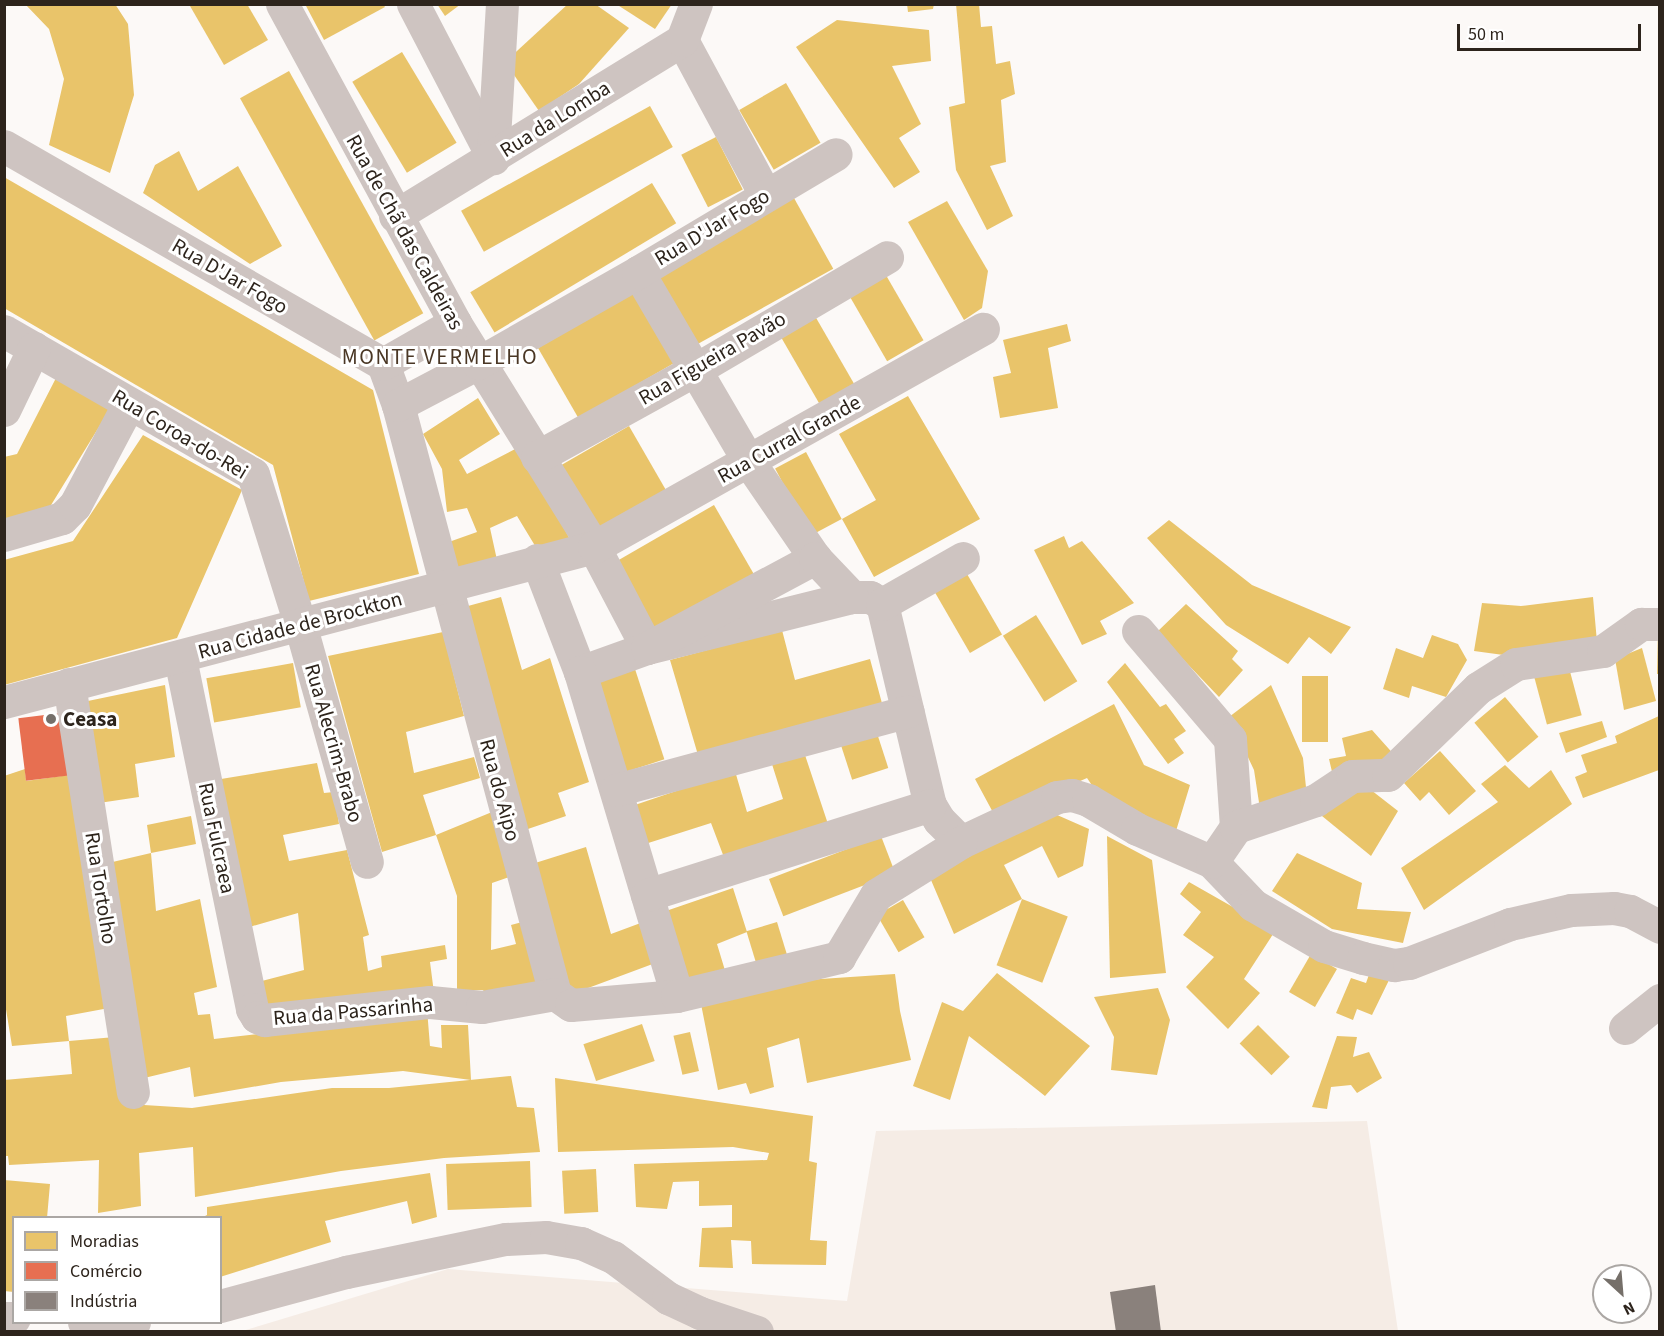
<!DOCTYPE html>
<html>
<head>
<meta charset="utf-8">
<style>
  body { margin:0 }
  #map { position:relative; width:1664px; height:1336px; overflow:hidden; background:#fcf9f7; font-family:"Source Sans 3",sans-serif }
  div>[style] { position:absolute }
  .built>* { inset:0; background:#f5ece5 }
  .homes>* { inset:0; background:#e9c46a; transform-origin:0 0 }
  .shops>* { inset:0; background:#e76f51; transform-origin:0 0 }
  .industry>* { inset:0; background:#8a817c }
  .minor>* { height:33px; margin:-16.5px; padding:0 16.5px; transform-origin:16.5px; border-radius:16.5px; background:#cec4c1 }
  .dots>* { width:16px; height:16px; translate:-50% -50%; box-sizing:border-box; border:3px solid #fff; border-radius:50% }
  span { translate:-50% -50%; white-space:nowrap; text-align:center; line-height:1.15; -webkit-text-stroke:6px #fff; paint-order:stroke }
  .street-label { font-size:21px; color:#2d241c }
  .poi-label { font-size:21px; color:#2d241c; font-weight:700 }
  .left { translate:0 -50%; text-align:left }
  .neighbourhood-label { font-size:22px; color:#4a3725; letter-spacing:1.5px }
  .frame { position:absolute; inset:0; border:6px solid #2d241c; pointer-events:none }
  .legend { position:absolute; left:12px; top:1216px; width:210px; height:108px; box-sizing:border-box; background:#fff; border:2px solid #aba7a4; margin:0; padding:8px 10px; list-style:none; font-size:18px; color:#2d241c }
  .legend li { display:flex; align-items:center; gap:12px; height:30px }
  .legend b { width:30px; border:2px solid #aba7a4 }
  .north { position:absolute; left:1592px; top:1264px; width:60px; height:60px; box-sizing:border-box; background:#fff; border:2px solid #aba7a4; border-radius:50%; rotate:154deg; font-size:16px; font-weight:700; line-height:24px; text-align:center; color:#2d241c }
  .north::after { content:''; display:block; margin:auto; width:21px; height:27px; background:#756f69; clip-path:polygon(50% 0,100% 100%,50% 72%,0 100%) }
  .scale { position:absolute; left:1457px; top:24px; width:184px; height:27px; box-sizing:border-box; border:3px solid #2d241c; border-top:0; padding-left:8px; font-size:18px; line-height:21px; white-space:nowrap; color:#2d241c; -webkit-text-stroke:4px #fff; paint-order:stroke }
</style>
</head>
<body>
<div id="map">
  <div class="built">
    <i style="clip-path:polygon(1367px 1121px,1398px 1331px,239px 1332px,448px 1269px,847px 1301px,876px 1131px)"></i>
  </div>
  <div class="homes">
    <i style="clip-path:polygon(25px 4px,115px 4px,128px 24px,134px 95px,110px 173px,49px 145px,64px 79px,49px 29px)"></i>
    <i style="clip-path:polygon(192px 4px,247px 4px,268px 40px,224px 65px,190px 6px)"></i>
    <i style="clip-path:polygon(305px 4px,383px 4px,385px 7px,324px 40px)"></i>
    <i style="clip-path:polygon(437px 4px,461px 4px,445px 16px)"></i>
    <i style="clip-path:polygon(568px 4px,595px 4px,629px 28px,579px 84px,539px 111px,505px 62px)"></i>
    <i style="clip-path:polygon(616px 4px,672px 4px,655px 29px)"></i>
    <i style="clip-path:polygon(907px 4px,934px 4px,933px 9px,908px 12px)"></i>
    <i style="clip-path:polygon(956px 4px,979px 4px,981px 27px,992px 26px,996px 64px,1010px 61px,1015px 94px,1001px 100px,1006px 162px,990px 166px,1013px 216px,987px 230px,956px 170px,949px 107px,965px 103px)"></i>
    <i style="clip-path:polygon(837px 20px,929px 30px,931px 61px,892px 66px,921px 124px,899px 138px,920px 172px,894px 188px,796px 47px)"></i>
    <i style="left:402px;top:52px;width:106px;height:58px;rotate:59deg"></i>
    <i style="left:289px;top:71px;width:277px;height:56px;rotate:61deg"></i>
    <i style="left:786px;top:83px;width:69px;height:54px;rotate:60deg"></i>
    <i style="left:650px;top:106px;width:47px;height:216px;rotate:61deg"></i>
    <i style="left:716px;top:137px;width:59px;height:39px;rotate:63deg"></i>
    <i style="clip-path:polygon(179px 151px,198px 191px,238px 166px,282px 246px,250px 264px,143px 193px,155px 165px)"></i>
    <i style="clip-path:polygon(4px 177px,373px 390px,419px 574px,309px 601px,273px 465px,4px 308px)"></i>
    <i style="left:652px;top:183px;width:47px;height:212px;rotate:59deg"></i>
    <i style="left:794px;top:198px;width:81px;height:156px;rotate:61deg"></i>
    <i style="clip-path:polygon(947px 201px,988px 271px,982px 308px,964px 320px,908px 222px)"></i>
    <i style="left:883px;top:270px;width:81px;height:42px;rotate:60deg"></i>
    <i style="left:635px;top:292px;width:81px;height:112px;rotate:60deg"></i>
    <i style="left:815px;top:316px;width:81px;height:40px;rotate:60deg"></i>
    <i style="clip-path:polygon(1067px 324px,1071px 341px,1048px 348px,1058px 408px,1000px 418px,993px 377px,1011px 373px,1003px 340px)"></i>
    <i style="clip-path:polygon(56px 378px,110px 409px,48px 510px,4px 522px,4px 457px,17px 454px)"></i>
    <i style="clip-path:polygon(908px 396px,980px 519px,874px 577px,842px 519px,876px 500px,839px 434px)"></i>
    <i style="clip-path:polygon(478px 398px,500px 434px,459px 460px,467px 474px,519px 447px,571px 541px,537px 549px,517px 516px,490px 528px,497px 560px,451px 572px,446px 543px,477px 532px,467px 508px,447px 512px,442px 469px,423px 434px)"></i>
    <i style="left:629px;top:426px;width:81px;height:81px;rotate:60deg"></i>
    <i style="clip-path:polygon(143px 435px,242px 490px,177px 638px,4px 685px,4px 560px,73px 541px)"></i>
    <i style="left:806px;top:452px;width:76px;height:35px;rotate:62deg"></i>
    <i style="left:714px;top:505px;width:81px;height:115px;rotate:60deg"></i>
    <i style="clip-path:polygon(1169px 520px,1252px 585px,1351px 627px,1331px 654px,1309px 637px,1288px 664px,1226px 625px,1147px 538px)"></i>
    <i style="clip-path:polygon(1064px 536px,1069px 548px,1082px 541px,1134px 603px,1100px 621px,1107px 634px,1082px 645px,1034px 550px)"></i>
    <i style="left:963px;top:567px;width:78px;height:37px;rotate:60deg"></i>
    <i style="clip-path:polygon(501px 597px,522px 670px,550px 658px,589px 782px,558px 793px,566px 816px,525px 830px,457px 609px)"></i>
    <i style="clip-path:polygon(1593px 597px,1597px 642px,1511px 656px,1474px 651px,1482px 603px,1521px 606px)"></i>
    <i style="clip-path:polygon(1186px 604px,1238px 651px,1232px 659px,1243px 670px,1219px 697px,1157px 632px)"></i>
    <i style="left:1036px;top:615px;width:78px;height:39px;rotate:58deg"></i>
    <i style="clip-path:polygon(1658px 629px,1659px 629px,1659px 674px,1657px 674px)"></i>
    <i style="clip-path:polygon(782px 630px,795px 680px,870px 659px,883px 707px,698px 755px,670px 660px)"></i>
    <i style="clip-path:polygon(443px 632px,464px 716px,406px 732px,414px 773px,474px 757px,480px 778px,423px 795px,436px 835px,492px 812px,512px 876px,492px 883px,491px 950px,516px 944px,511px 925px,526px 921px,538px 987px,489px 1000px,483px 990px,457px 991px,457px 896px,436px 835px,382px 852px,328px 656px)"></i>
    <i style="clip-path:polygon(1432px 635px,1458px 644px,1467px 660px,1446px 697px,1412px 686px,1409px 698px,1383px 689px,1396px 648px,1423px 658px)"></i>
    <i style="clip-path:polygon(1642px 648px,1656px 701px,1624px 710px,1615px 659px)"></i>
    <i style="left:293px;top:663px;width:45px;height:88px;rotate:80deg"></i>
    <i style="clip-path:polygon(1125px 663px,1160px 707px,1166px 704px,1186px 731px,1174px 739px,1184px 753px,1168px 764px,1107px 682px)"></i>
    <i style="left:1568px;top:664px;width:53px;height:36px;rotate:75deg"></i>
    <i style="left:635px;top:669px;width:95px;height:44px;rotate:72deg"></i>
    <i style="left:1328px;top:676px;width:66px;height:26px;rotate:90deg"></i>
    <i style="clip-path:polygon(165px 685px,175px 757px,135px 764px,139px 797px,99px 803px,83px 702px)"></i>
    <i style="clip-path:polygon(1271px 685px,1303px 758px,1307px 797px,1260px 809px,1254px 770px,1229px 717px)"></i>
    <i style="left:1505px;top:697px;width:52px;height:40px;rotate:50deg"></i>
    <i style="clip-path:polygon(1114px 704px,1144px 765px,1190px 785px,1176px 831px,1108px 809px,1087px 778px,996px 818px,975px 779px)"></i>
    <i style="clip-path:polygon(1659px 716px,1659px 770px,1583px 798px,1575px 777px,1587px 772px,1581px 755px,1617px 743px,1615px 736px)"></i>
    <i style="clip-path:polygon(1602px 721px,1607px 737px,1566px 753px,1559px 733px)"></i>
    <i style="left:875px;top:727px;width:43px;height:38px;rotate:72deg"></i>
    <i style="clip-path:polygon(1372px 730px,1397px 758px,1333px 776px,1329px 759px,1346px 756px,1342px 738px)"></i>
    <i style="clip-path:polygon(803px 749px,829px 827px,725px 860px,711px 823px,642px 845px,629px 807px,735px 771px,747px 812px,783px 799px,771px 761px)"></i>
    <i style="clip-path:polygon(1440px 751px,1476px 791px,1449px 815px,1429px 792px,1420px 801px,1404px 783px)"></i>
    <i style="clip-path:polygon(317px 763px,324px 793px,334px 792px,339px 824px,283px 835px,289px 861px,347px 850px,369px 935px,363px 937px,368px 971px,382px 967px,381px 956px,445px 945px,447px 959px,430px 962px,434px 993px,267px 1014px,258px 982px,304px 970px,298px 913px,246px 928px,221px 779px)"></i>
    <i style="clip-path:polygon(1505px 765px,1529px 788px,1551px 770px,1572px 804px,1424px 910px,1401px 868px,1498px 802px,1481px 784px)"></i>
    <i style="clip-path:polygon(25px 769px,26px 781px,69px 775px,109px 1008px,66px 1016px,69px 1041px,115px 1037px,128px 1104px,192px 1108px,332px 1088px,389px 1088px,511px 1076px,517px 1107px,534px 1108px,540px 1152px,444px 1158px,341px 1171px,195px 1197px,193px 1147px,139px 1153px,141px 1206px,98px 1213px,99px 1160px,9px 1165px,8px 1156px,4px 1156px,4px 1080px,72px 1074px,69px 1041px,12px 1046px,4px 997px,4px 776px)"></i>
    <i style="clip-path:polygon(1362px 783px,1398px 811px,1371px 856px,1322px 816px,1349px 784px)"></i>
    <i style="clip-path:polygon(1048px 811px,1089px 829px,1083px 866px,1058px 878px,1042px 846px,1004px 865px,1022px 899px,954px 934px,928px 873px)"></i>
    <i style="clip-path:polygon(191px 816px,196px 844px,151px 853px,156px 911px,200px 899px,217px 987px,194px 993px,198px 1015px,210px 1014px,214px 1039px,276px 1032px,427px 1009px,430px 1046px,442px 1048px,441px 1025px,468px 1025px,471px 1080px,403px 1071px,281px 1082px,194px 1097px,190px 1067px,140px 1079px,104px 864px,151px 853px,147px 825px)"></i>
    <i style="left:881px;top:836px;width:40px;height:120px;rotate:69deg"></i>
    <i style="clip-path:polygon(1107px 836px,1152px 860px,1166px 973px,1110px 978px)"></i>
    <i style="clip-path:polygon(586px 847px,611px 934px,646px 921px,658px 962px,572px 994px,532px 864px)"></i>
    <i style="clip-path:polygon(1297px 853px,1362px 883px,1357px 909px,1411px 912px,1403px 943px,1332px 929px,1272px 891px)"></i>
    <i style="clip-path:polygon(1189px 882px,1275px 931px,1244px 979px,1260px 993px,1228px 1029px,1186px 987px,1214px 957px,1183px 935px,1201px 912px,1180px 894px)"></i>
    <i style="clip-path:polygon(733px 888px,747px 932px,717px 944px,727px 977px,689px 988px,663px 912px)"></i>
    <i style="left:1022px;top:899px;width:49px;height:71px;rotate:21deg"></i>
    <i style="left:903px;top:900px;width:43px;height:30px;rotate:60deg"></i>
    <i style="left:777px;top:922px;width:41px;height:32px;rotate:73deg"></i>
    <i style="left:1311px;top:954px;width:30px;height:44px;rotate:30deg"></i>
    <i style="clip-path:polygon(1371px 969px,1390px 978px,1372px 1015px,1357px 1009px,1353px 1020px,1336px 1013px,1351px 978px,1366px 983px)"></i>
    <i style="clip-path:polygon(997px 973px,1090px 1046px,1045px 1096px,969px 1036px,950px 1100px,913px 1086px,942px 1002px,963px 1011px)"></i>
    <i style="clip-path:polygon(895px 974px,900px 1011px,911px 1060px,807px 1083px,799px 1038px,767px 1048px,774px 1087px,750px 1094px,746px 1083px,718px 1090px,701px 1004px,791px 981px)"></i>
    <i style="clip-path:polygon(1158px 988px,1170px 1020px,1157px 1075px,1111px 1070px,1114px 1037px,1094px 997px)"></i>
    <i style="left:642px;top:1024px;width:39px;height:62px;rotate:71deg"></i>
    <i style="left:1258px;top:1025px;width:45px;height:26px;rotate:45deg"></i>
    <i style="left:690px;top:1032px;width:40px;height:17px;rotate:77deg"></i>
    <i style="clip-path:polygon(1337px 1036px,1357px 1037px,1353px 1057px,1369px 1052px,1382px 1078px,1357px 1093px,1351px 1085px,1331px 1087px,1327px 1109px,1312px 1107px)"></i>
    <i style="clip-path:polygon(555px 1078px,813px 1116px,809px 1161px,817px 1163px,810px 1240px,827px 1241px,826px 1265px,752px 1264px,751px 1241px,731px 1240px,733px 1268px,699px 1267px,702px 1228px,732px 1227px,732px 1205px,699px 1206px,699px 1181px,673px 1182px,667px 1209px,636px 1207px,634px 1164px,767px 1160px,769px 1153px,733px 1147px,558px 1152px)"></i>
    <i style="left:530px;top:1161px;width:46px;height:84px;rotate:88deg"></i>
    <i style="left:596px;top:1169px;width:43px;height:34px;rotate:87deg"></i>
    <i style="clip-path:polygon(430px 1173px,437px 1217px,412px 1224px,407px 1201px,325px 1221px,331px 1242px,220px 1277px,220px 1218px,201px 1218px,207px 1215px,207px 1207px)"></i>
    <i style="clip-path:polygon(4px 1180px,50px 1184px,47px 1218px,14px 1218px,14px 1292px,4px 1291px)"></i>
  </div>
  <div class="shops">
    <i style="left:61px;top:713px;width:63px;height:43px;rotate:83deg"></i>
  </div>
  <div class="industry">
    <i style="clip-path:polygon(1155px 1285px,1161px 1332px,1116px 1332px,1110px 1292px)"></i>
  </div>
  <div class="minor">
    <i style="left:282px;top:4px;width:363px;rotate:61.5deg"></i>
    <i style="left:455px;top:323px;width:264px;rotate:58.2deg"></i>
    <i style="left:594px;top:547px;width:114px;rotate:62.3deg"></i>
    <i style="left:647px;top:648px;width:211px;rotate:-14deg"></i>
    <i style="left:852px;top:597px;width:18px"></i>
    <i style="left:870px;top:597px;width:14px;rotate:30deg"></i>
    <i style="left:882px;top:604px;width:207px;rotate:76.6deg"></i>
    <i style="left:930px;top:805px;width:17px;rotate:59deg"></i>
    <i style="left:939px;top:820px;width:31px;rotate:45deg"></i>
    <i style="left:961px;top:842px;width:106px;rotate:-25.1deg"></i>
    <i style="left:1057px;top:797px;width:15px;rotate:-8deg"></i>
    <i style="left:1072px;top:795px;width:17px;rotate:17deg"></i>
    <i style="left:1088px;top:800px;width:57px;rotate:30.6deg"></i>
    <i style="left:1137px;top:829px;width:82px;rotate:23.7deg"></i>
    <i style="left:1212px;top:862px;width:59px;rotate:46.4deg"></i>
    <i style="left:1253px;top:905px;width:82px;rotate:30deg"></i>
    <i style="left:1324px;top:946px;width:41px;rotate:17.1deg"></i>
    <i style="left:1363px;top:958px;width:32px;rotate:13deg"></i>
    <i style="left:1394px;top:965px;width:15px;rotate:-8deg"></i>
    <i style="left:1409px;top:963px;width:108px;rotate:-21.1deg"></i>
    <i style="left:1510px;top:924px;width:63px;rotate:-12.9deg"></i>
    <i style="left:1571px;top:910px;width:43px;rotate:-2.7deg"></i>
    <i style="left:1614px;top:908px;width:16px;rotate:11deg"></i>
    <i style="left:1630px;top:911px;width:34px;rotate:28deg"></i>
    <i style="left:413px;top:4px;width:174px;rotate:62.5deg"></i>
    <i style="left:682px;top:40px;width:175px;rotate:61.7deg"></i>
    <i style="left:4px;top:146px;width:437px;rotate:29.9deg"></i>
    <i style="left:493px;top:155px;width:151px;rotate:-86.6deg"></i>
    <i style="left:395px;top:216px;width:337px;rotate:-31.5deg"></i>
    <i style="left:682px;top:40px;width:39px;rotate:-69deg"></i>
    <i style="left:638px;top:272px;width:220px;rotate:59.7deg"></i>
    <i style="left:749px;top:462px;width:116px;rotate:55.5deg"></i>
    <i style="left:4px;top:331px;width:287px;rotate:29.9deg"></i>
    <i style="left:253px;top:474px;width:157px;rotate:72.6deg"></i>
    <i style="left:300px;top:624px;width:247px;rotate:74.3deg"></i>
    <i style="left:383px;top:364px;width:44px;rotate:69.9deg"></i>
    <i style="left:398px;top:405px;width:610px;rotate:75.07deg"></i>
    <i style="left:383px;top:364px;width:83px;rotate:-29.7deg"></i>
    <i style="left:398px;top:405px;width:90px;rotate:-27.7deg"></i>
    <i style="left:478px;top:363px;width:184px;rotate:-29.6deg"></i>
    <i style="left:638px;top:272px;width:230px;rotate:-30.8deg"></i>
    <i style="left:4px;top:410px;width:69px;rotate:-64.2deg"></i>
    <i style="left:537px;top:457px;width:178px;rotate:-28.9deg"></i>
    <i style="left:693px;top:371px;width:225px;rotate:-30.4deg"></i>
    <i style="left:4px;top:535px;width:60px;rotate:-16.3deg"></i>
    <i style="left:62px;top:518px;width:18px;rotate:-45deg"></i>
    <i style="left:75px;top:505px;width:115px;rotate:-62.1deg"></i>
    <i style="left:537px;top:560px;width:120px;rotate:69deg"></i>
    <i style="left:580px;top:672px;width:71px;rotate:-19.7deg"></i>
    <i style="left:647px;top:648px;width:191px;rotate:-28.2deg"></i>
    <i style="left:815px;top:558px;width:54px;rotate:46.5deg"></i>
    <i style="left:882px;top:604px;width:93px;rotate:-29.6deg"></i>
    <i style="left:1138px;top:631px;width:142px;rotate:49.6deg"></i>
    <i style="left:1230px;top:739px;width:88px;rotate:86.1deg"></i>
    <i style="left:180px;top:658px;width:358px;rotate:78.4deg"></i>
    <i style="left:252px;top:1009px;width:9px;rotate:58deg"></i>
    <i style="left:257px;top:1017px;width:8px;rotate:23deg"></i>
    <i style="left:264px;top:1020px;width:167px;rotate:-6.2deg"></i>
    <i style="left:430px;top:1002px;width:52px;rotate:5.5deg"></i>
    <i style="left:482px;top:1007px;width:74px;rotate:-10.1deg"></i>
    <i style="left:580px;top:672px;width:338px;rotate:73.3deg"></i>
    <i style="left:69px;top:684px;width:413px;rotate:81.1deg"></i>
    <i style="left:4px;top:702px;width:610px;rotate:-14.72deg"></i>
    <i style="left:594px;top:547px;width:446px;rotate:-29.3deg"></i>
    <i style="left:616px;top:790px;width:302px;rotate:-15.1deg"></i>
    <i style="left:1212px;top:862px;width:42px;rotate:-55.6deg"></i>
    <i style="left:1236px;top:827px;width:84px;rotate:-18.6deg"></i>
    <i style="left:1316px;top:800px;width:43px;rotate:-33.7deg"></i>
    <i style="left:1352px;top:776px;width:36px;rotate:-2deg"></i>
    <i style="left:1388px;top:775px;width:125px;rotate:-44deg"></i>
    <i style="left:1478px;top:688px;width:45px;rotate:-32.3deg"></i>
    <i style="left:1516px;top:664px;width:88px;rotate:-8.5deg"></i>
    <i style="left:1603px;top:651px;width:47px;rotate:-35.4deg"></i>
    <i style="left:1641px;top:624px;width:19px"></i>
    <i style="left:647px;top:895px;width:297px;rotate:-17.6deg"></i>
    <i style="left:555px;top:994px;width:19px;rotate:35deg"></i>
    <i style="left:571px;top:1005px;width:106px;rotate:-4.9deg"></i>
    <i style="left:677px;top:996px;width:167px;rotate:-13.5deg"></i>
    <i style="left:839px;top:957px;width:72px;rotate:-59.2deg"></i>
    <i style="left:876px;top:895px;width:100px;rotate:-31.9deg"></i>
    <i style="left:1625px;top:1028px;width:45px;rotate:-38.7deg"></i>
    <i style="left:220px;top:1306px;width:131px;rotate:-15.1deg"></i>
    <i style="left:346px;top:1272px;width:163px;rotate:-11.7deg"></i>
    <i style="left:506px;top:1239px;width:40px;rotate:-2.9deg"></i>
    <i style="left:546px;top:1237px;width:36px;rotate:10deg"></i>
    <i style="left:581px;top:1243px;width:35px;rotate:24deg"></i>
    <i style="left:613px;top:1257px;width:69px;rotate:36.7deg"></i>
    <i style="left:668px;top:1298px;width:35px;rotate:25deg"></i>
    <i style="left:700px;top:1313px;width:60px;rotate:18.4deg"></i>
    <i style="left:4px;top:1318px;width:10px"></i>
    <i style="left:84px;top:1322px;width:50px"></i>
  </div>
  <div class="dots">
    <i style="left:51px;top:719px;background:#756f69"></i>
  </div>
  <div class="street-label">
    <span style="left:555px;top:119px;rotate:-32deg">Rua da Lomba</span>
    <span style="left:712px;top:227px;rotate:-31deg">Rua D'Jar Fogo</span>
    <span style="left:405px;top:232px;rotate:61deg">Rua de Chã das Caldeiras</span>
    <span style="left:230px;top:276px;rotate:30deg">Rua D'Jar Fogo</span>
    <span style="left:712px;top:358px;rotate:-30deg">Rua Figueira Pavão</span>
    <span style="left:180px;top:434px;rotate:31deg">Rua Coroa-do-Rei</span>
    <span style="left:789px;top:439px;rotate:-29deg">Rua Curral Grande</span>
    <span style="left:300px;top:625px;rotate:-15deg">Rua Cidade de Brockton</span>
    <span style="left:334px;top:743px;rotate:74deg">Rua Alecrim-Brabo</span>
    <span style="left:500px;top:790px;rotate:75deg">Rua do Aipo</span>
    <span style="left:217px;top:838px;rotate:78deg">Rua Fulcraea</span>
    <span style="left:101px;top:888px;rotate:81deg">Rua Tortolho</span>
    <span style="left:353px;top:1011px;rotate:-5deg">Rua da Passarinha</span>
  </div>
  <div class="poi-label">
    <span class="left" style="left:63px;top:719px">Ceasa</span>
  </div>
  <div class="neighbourhood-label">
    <span style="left:440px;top:358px">MONTE VERMELHO</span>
  </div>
  <div class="frame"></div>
  <ul class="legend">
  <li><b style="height:16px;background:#e9c46a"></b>Moradias</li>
  <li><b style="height:16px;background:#e76f51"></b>Comércio</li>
  <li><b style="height:16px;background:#8a817c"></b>Indústria</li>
  </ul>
  <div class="north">N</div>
  <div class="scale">50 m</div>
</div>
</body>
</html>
